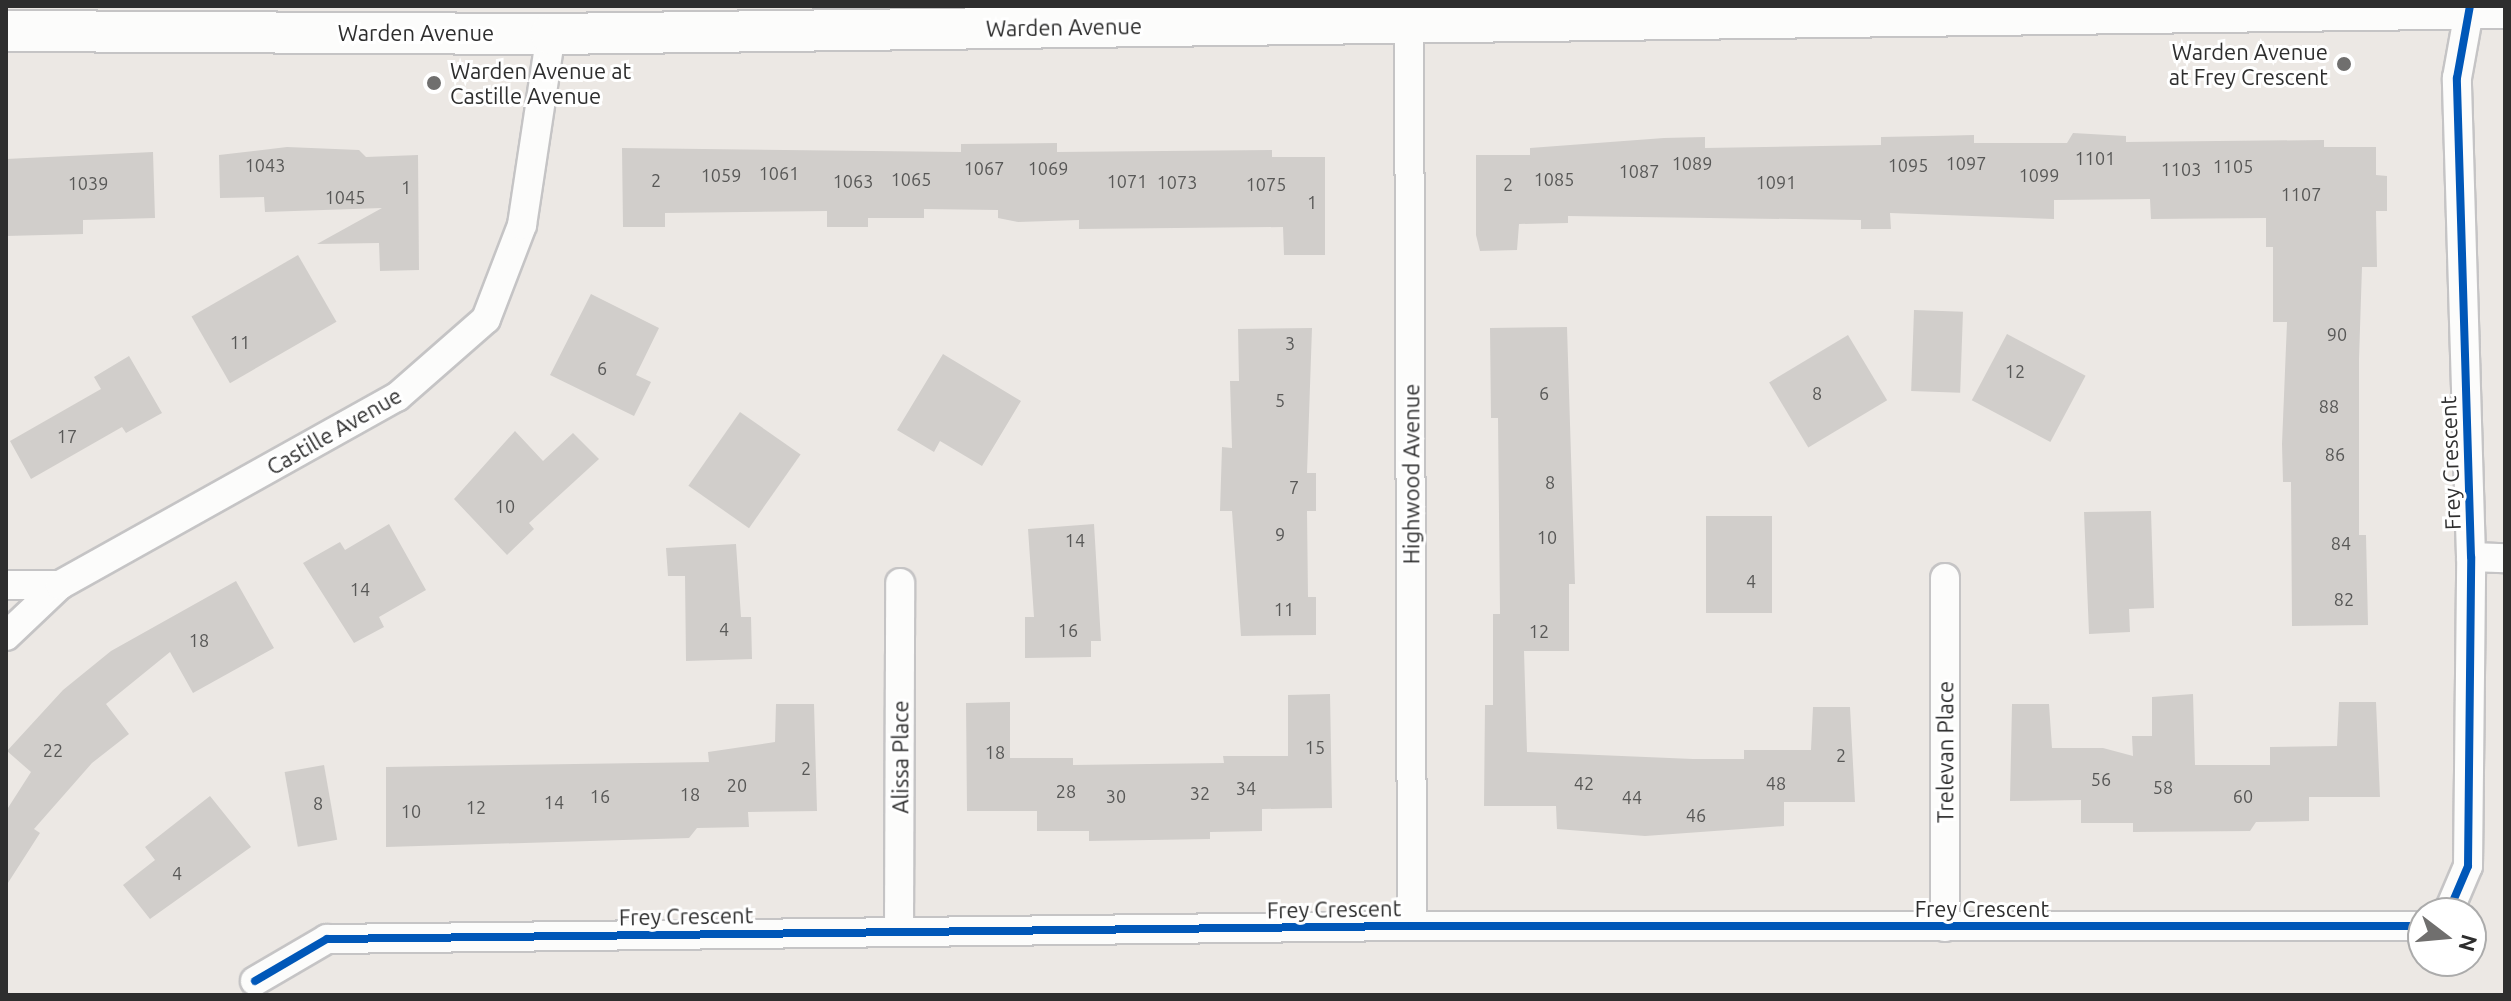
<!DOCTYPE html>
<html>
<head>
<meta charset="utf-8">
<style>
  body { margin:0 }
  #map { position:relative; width:2511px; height:1001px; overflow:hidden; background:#ece8e4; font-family:Ubuntu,sans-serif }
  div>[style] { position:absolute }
  .building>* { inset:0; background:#d1cecb; transform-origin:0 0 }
  .roads { filter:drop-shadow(2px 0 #c5c4c5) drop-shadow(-2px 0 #c5c4c5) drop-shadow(0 2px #c5c4c5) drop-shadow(0 -2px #c5c4c5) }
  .street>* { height:28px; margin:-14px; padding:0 14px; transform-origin:14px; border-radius:14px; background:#fcfcfb }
  .secondary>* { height:40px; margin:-20px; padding:0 20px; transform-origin:20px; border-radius:20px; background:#fcfcfb }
  .cycleway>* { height:8px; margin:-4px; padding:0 4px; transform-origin:4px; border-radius:4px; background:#0057b8 }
  .dots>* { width:22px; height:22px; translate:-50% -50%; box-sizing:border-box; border:4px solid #fff; border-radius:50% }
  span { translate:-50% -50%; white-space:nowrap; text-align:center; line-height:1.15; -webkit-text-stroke:6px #fff; paint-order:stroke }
  .number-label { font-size:18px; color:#585857 }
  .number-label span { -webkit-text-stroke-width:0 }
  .street-label { font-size:22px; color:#2e2e2e }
  .poi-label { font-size:22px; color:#2e2e2e }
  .right { translate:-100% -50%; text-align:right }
  .left { translate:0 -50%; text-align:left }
  .frame { position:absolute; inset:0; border:8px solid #2e2e2e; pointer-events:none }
  .north { position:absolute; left:2407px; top:897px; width:80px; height:80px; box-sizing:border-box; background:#fff; border:2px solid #ababab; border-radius:50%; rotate:106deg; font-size:22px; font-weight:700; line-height:32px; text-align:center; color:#2e2e2e }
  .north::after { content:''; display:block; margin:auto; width:28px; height:36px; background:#706f6e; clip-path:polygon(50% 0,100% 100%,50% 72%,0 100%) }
</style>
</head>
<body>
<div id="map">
  <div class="building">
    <i style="clip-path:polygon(2073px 133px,2126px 136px,2126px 142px,2324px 140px,2324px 147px,2376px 147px,2376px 175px,2387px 176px,2387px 211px,2376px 211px,2377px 267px,2362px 267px,2359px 359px,2359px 535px,2366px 535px,2368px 625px,2292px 626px,2291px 482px,2283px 482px,2282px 444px,2287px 322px,2273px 322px,2273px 247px,2266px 247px,2266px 218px,2151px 219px,2150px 199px,2054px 200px,2054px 219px,1890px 213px,1891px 229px,1861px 229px,1861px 220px,1568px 216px,1568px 223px,1519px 224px,1517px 250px,1480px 251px,1476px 235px,1476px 155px,1530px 155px,1530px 148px,1664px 138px,1705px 137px,1705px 148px,1881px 145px,1881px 137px,1933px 136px,1974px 135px,1974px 143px,2067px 143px)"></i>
    <i style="clip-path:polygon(1057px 143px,1057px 152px,1272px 150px,1272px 157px,1325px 157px,1325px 255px,1284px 255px,1283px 227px,1079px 229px,1079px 220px,1018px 222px,998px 218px,998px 210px,924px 209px,924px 218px,868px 218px,868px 227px,827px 227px,827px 211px,665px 213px,665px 227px,623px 227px,622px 148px,961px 152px,961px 144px)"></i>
    <i style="clip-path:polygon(287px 147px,359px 150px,366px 157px,418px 155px,419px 270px,380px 271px,379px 243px,317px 244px,382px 208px,265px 212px,264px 197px,220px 198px,219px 155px)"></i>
    <i style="clip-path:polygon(153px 152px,155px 218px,83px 220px,83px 234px,6px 236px,6px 159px)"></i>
    <i style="left:298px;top:255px;width:77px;height:123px;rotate:60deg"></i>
    <i style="clip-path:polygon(591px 294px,659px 328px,636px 375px,651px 382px,634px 416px,550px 375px)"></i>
    <i style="left:1914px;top:310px;width:49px;height:81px;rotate:2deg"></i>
    <i style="clip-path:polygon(1567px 327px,1575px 584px,1569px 584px,1569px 651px,1524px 651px,1527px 752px,1693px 759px,1744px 759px,1744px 750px,1811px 750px,1813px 707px,1850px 707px,1855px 802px,1784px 802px,1784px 826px,1645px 836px,1557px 829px,1556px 806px,1484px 806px,1485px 705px,1493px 705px,1493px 614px,1500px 614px,1498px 418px,1491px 418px,1490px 328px)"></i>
    <i style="clip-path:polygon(1312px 328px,1307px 473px,1316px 473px,1316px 511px,1307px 511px,1308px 597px,1316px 597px,1316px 635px,1241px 636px,1232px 511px,1220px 511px,1222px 447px,1232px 448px,1230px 381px,1239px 381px,1238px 329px)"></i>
    <i style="left:2007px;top:334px;width:89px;height:75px;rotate:28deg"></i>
    <i style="left:1848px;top:335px;width:76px;height:92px;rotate:59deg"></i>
    <i style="clip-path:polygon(943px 354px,1021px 401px,982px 466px,940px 441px,934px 452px,897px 430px)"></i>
    <i style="clip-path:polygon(129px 356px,162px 413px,126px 433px,122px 427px,31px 479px,10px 441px,101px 389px,94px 377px)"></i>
    <i style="left:740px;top:412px;width:74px;height:90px;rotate:35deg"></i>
    <i style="clip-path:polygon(515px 431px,543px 461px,573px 433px,599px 459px,529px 523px,534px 529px,507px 555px,454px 499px)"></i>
    <i style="clip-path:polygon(2151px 511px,2154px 608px,2129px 609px,2130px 632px,2089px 634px,2084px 512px)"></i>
    <i style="left:1772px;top:516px;width:97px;height:66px;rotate:90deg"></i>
    <i style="clip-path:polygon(389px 524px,426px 590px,379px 617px,384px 627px,354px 643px,303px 563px,340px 542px,345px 550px)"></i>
    <i style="clip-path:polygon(1094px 524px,1101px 641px,1091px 641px,1091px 657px,1025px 658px,1025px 617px,1034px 617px,1028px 529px)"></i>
    <i style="clip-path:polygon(736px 544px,741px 617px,751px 617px,752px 659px,686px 661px,685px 576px,668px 576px,666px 548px)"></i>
    <i style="clip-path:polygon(236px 581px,274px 648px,193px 693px,170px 652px,106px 704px,129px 734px,92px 763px,34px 829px,40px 833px,6px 886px,6px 811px,31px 772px,7px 751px,63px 690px,111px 651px)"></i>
    <i style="clip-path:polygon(1330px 694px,1332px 808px,1262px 809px,1262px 831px,1210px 832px,1210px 839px,1089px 841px,1089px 831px,1037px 831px,1037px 811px,967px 811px,966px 703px,1010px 702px,1010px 758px,1073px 758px,1073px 765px,1224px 763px,1223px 756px,1288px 756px,1288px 695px)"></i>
    <i style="clip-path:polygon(2193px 694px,2195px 765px,2270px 765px,2270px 747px,2337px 746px,2339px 702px,2376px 702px,2380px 797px,2309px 797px,2309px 821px,2256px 822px,2250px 831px,2133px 832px,2133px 823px,2081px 823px,2081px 800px,2010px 801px,2012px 704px,2049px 704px,2052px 748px,2103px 748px,2133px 756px,2132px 736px,2152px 736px,2152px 697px)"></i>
    <i style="clip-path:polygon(776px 704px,814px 704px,817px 811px,748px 812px,749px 827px,697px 828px,689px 838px,386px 847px,386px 767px,709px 762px,708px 752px,775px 742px)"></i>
    <i style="left:324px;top:765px;width:76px;height:40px;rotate:80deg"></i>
    <i style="clip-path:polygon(210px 796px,251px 847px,150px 919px,123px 885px,155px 860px,145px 847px)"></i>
  </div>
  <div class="roads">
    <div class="street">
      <i style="left:1409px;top:22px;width:904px;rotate:89.81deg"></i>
      <i style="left:2471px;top:557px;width:34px;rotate:2deg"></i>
      <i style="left:6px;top:585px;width:54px"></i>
      <i style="left:6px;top:636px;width:74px;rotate:-43.4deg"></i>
      <i style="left:60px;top:585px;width:386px;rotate:-29.2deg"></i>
      <i style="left:397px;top:397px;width:118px;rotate:-41.2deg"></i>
      <i style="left:486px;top:319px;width:101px;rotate:-69deg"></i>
      <i style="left:522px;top:225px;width:193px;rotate:-81.4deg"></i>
      <i style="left:2448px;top:913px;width:51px;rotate:-66.9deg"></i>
      <i style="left:2468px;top:866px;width:309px;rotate:-89.4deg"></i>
      <i style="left:2471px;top:557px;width:479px;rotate:-91.7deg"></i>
      <i style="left:2457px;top:78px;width:73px;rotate:-79.8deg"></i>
      <i style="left:1945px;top:927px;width:349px;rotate:-90deg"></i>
      <i style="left:899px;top:932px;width:349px;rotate:-89.8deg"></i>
      <i style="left:255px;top:981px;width:83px;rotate:-30.3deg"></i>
      <i style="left:327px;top:939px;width:1085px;rotate:-0.69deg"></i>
      <i style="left:1412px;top:926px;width:1011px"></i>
    </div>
    <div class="secondary">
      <i style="left:6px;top:31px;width:545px;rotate:0.32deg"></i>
      <i style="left:551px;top:34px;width:1954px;rotate:-0.76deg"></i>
    </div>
  </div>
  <div class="cycleway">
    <i style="left:2448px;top:913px;width:51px;rotate:-66.9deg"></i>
    <i style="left:2468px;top:866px;width:309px;rotate:-89.4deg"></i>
    <i style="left:2471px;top:557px;width:479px;rotate:-91.7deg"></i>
    <i style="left:2457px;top:78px;width:73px;rotate:-79.8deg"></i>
    <i style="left:255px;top:981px;width:83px;rotate:-30.3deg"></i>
    <i style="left:327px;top:939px;width:1085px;rotate:-0.69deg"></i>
    <i style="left:1412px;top:926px;width:1011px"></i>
  </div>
  <div class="dots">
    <i style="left:2344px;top:64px;background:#706f6e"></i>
    <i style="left:434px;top:83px;background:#706f6e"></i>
  </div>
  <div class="number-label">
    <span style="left:2095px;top:158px">1101</span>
    <span style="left:1692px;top:163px">1089</span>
    <span style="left:1966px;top:163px">1097</span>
    <span style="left:265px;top:165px">1043</span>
    <span style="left:1908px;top:165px">1095</span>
    <span style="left:2233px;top:166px">1105</span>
    <span style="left:984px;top:168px">1067</span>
    <span style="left:1048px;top:168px">1069</span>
    <span style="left:2181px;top:169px">1103</span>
    <span style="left:1639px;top:171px">1087</span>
    <span style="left:779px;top:173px">1061</span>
    <span style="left:721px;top:175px">1059</span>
    <span style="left:2039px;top:175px">1099</span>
    <span style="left:911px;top:179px">1065</span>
    <span style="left:1554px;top:179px">1085</span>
    <span style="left:656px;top:180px">2</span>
    <span style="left:853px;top:181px">1063</span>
    <span style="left:1127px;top:181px">1071</span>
    <span style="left:1177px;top:182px">1073</span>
    <span style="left:1776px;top:182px">1091</span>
    <span style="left:88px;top:183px">1039</span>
    <span style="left:1266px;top:184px">1075</span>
    <span style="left:1508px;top:184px">2</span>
    <span style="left:406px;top:187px">1</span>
    <span style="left:2301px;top:194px">1107</span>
    <span style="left:345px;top:197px">1045</span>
    <span style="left:1312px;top:202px">1</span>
    <span style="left:2337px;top:334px">90</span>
    <span style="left:240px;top:342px">11</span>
    <span style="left:1290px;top:343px">3</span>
    <span style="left:602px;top:368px">6</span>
    <span style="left:2015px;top:371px">12</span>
    <span style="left:1544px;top:393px">6</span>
    <span style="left:1817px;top:393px">8</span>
    <span style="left:1280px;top:400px">5</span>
    <span style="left:2329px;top:406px">88</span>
    <span style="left:67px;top:436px">17</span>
    <span style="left:2335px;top:454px">86</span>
    <span style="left:1550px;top:482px">8</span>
    <span style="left:1294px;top:487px">7</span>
    <span style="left:505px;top:506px">10</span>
    <span style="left:1280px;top:534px">9</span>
    <span style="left:1547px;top:537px">10</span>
    <span style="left:1075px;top:540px">14</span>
    <span style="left:2341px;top:543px">84</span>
    <span style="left:1751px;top:581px">4</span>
    <span style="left:360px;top:589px">14</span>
    <span style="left:2344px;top:599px">82</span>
    <span style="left:1284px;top:609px">11</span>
    <span style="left:724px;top:629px">4</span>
    <span style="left:1068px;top:630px">16</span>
    <span style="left:1539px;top:631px">12</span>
    <span style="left:199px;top:640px">18</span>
    <span style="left:1315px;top:747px">15</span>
    <span style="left:53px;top:750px">22</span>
    <span style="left:995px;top:752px">18</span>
    <span style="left:1841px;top:755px">2</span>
    <span style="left:806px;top:768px">2</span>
    <span style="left:2101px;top:779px">56</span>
    <span style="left:1584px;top:783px">42</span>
    <span style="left:1776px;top:783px">48</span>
    <span style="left:737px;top:785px">20</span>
    <span style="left:2163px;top:787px">58</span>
    <span style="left:1246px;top:788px">34</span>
    <span style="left:1066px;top:791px">28</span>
    <span style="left:1200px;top:793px">32</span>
    <span style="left:690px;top:794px">18</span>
    <span style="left:600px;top:796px">16</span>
    <span style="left:1116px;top:796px">30</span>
    <span style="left:2243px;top:796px">60</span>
    <span style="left:1632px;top:797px">44</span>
    <span style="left:554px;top:802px">14</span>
    <span style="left:318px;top:803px">8</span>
    <span style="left:476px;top:807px">12</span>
    <span style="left:411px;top:811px">10</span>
    <span style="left:1696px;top:815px">46</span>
    <span style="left:177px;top:873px">4</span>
  </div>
  <div class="street-label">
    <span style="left:1064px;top:27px;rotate:-1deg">Warden Avenue</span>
    <span style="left:416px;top:33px">Warden Avenue</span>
    <span style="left:334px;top:431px;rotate:-30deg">Castille Avenue</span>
    <span style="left:2450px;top:463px;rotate:-92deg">Frey Crescent</span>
    <span style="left:1411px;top:474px;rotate:-90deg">Highwood Avenue</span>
    <span style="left:1945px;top:752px;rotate:-90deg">Trelevan Place</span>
    <span style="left:900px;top:757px;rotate:-90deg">Alissa Place</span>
    <span style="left:1334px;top:909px;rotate:-1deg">Frey Crescent</span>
    <span style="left:1982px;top:909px">Frey Crescent</span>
    <span style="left:686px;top:916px;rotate:-1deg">Frey Crescent</span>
  </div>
  <div class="poi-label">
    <span class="right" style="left:2328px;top:64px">Warden Avenue<br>at Frey Crescent</span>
    <span class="left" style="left:450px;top:83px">Warden Avenue at<br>Castille Avenue</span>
  </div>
  <div class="frame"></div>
  <div class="north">N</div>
</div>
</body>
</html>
